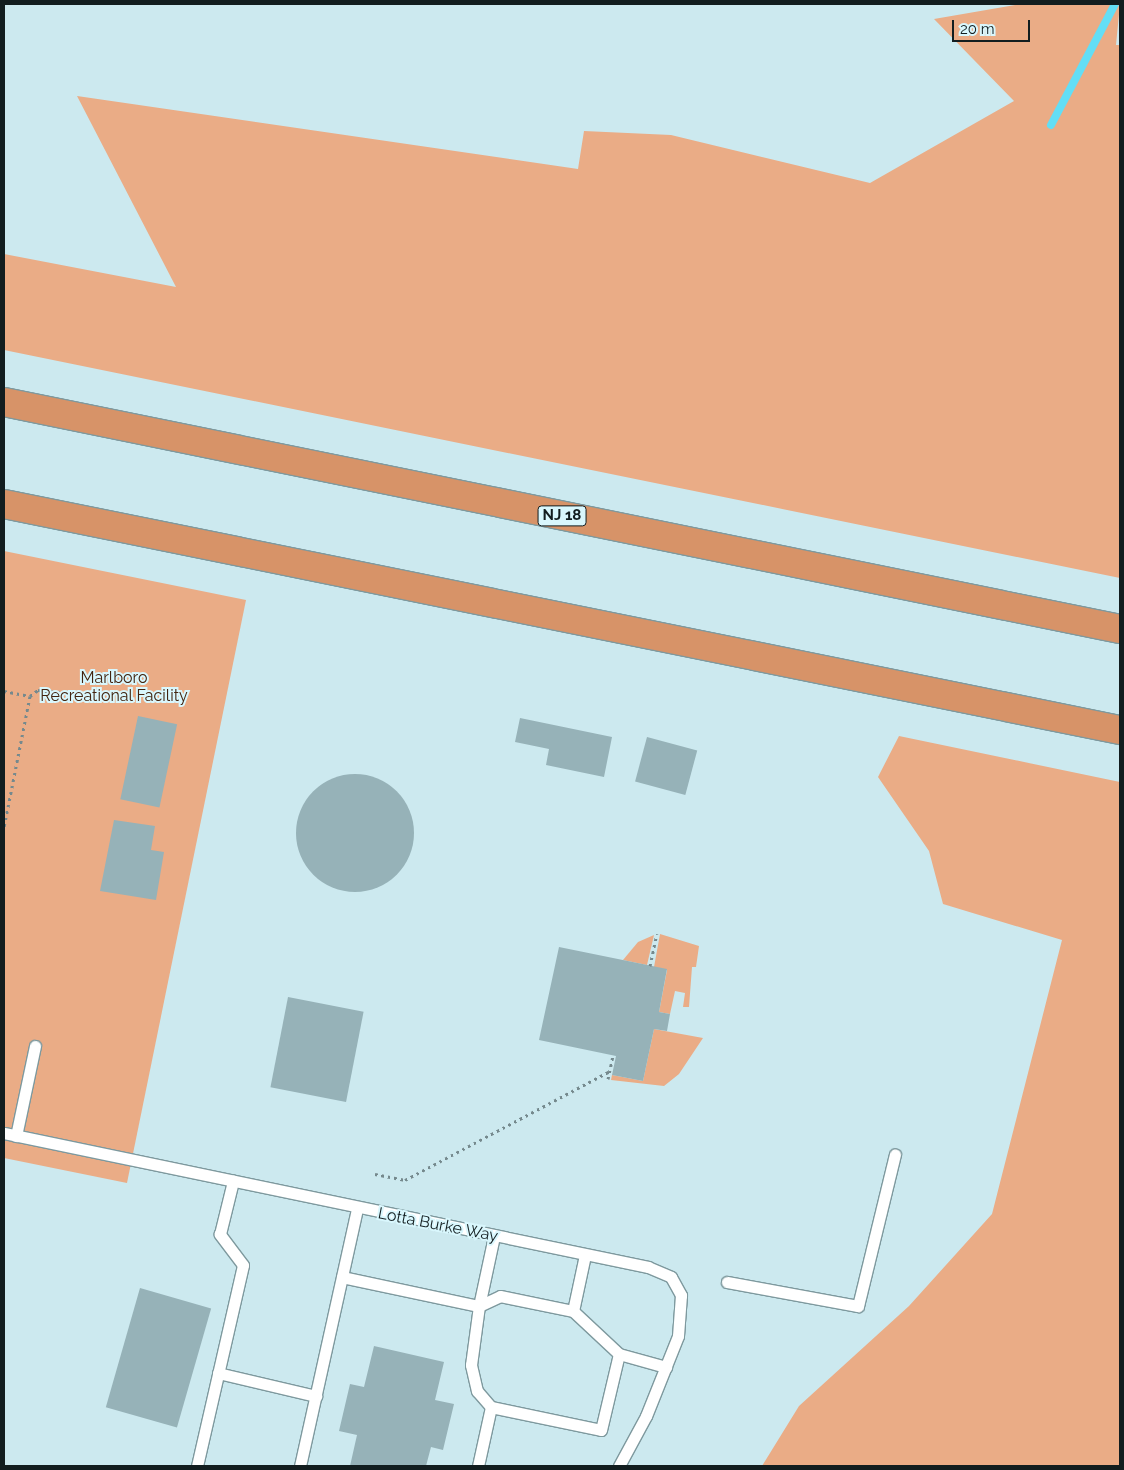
<!DOCTYPE html>
<html>
<head>
<meta charset="utf-8">
<style>
  body { margin:0 }
  #map { position:relative; width:1124px; height:1470px; overflow:hidden; background:#cce9ef; font-family:Raleway,sans-serif }
  div>[style] { position:absolute }
  .green>* { inset:0; background:#eaac86 }
  .stream>* { height:8px; margin:-4px; padding:0 4px; transform-origin:4px; border-radius:4px; background:#63def5 }
  .building>* { inset:0; background:#96b2b8; transform-origin:0 0 }
  .round { border-radius:50% }
  .path>* { height:3px; margin-top:-1.5px; transform-origin:0; background:repeating-linear-gradient(90deg,#75898d 0 2.5px,transparent 0 6.5px) }
  .roads { filter:drop-shadow(1px 0 #7e999e) drop-shadow(-1px 0 #7e999e) drop-shadow(0 1px #7e999e) drop-shadow(0 -1px #7e999e) }
  .lane>* { height:11px; margin:-5.5px; padding:0 5.5px; transform-origin:5.5px; border-radius:5.5px; background:#fff }
  .highway>* { height:28px; margin:-14px; padding:0 14px; transform-origin:14px; border-radius:14px; background:#d79368 }
  span { translate:-50% -50%; white-space:nowrap; text-align:center; line-height:1.15; -webkit-text-stroke:4px #d9f7fd; paint-order:stroke }
  .shield-label span { padding:1px 4px; background:#d9f7fd; border:1px solid; border-radius:4px; -webkit-text-stroke-width:0 }
  .shield-label { font-size:15px; color:#121d1f; font-weight:700 }
  .park-label { font-size:16px; color:#42230e }
  .street-label { font-size:16px; color:#121d1f }
  .frame { position:absolute; inset:0; border:5px solid #121d1f; pointer-events:none }
  .scale { position:absolute; left:952px; top:20px; width:78px; height:22px; box-sizing:border-box; border:2px solid #121d1f; border-top:0; padding-left:6px; font-size:15px; line-height:18px; white-space:nowrap; color:#121d1f; -webkit-text-stroke:4px #d9f7fd; paint-order:stroke }
</style>
</head>
<body>
<div id="map">
  <div class="green">
    <i style="clip-path:polygon(1021px 4px,1120px 4px,1116px 45px,1120px 45px,1120px 578px,4px 350px,4px 254px,176px 287px,77px 96px,578px 169px,584px 131px,671px 135px,870px 183px,1014px 101px,934px 19px)"></i>
    <i style="clip-path:polygon(4px 551px,246px 600px,127px 1183px,4px 1158px)"></i>
    <i style="clip-path:polygon(899px 736px,1120px 782px,1120px 1466px,762px 1466px,799px 1406px,909px 1306px,992px 1214px,1062px 940px,943px 904px,929px 851px,878px 777px)"></i>
    <i style="clip-path:polygon(660px 934px,699px 946px,696px 967px,692px 967px,689px 1007px,683px 1007px,685px 993px,675px 991px,670px 1014px,659px 1012px,667px 970px,654px 967px)"></i>
    <i style="clip-path:polygon(654px 935px,647px 965px,623px 960px,638px 942px)"></i>
    <i style="clip-path:polygon(654px 1029px,703px 1038px,679px 1074px,664px 1086px,611px 1080px,612px 1075px,643px 1081px)"></i>
  </div>
  <div class="stream">
    <i style="left:1051px;top:125px;width:137px;rotate:-62.1deg"></i>
  </div>
  <div class="building">
    <i style="left:138px;top:716px;width:40px;height:85px;rotate:12deg"></i>
    <i style="clip-path:polygon(520px 718px,612px 737px,604px 777px,546px 765px,549px 749px,515px 742px)"></i>
    <i style="left:647px;top:737px;width:52px;height:46px;rotate:15deg"></i>
    <i class="round" style="left:296px;top:774px;width:118px;height:118px"></i>
    <i style="clip-path:polygon(114px 820px,155px 826px,151px 850px,164px 852px,156px 900px,100px 891px)"></i>
    <i style="clip-path:polygon(559px 947px,667px 969px,659px 1012px,670px 1014px,667px 1031px,654px 1029px,643px 1081px,612px 1075px,616px 1056px,539px 1040px)"></i>
    <i style="left:288px;top:997px;width:77px;height:92px;rotate:11deg"></i>
    <i style="left:140px;top:1288px;width:74px;height:124px;rotate:16deg"></i>
    <i style="clip-path:polygon(374px 1346px,444px 1362px,435px 1400px,454px 1404px,443px 1450px,431px 1447px,426px 1466px,350px 1466px,357px 1435px,339px 1431px,350px 1384px,364px 1387px)"></i>
  </div>
  <div class="path">
    <i style="left:4px;top:691px;width:26px;rotate:11deg"></i>
    <i style="left:30px;top:696px;width:134px;rotate:101.2deg"></i>
    <i style="left:30px;top:696px;width:10px;rotate:-37deg"></i>
    <i style="left:38px;top:690px;width:31px;rotate:6deg"></i>
    <i style="left:650px;top:966px;width:33px;rotate:-78deg"></i>
    <i style="left:608px;top:1079px;width:25px;rotate:-78deg"></i>
    <i style="left:375px;top:1174px;width:31px;rotate:11deg"></i>
    <i style="left:405px;top:1180px;width:232px;rotate:-28deg"></i>
  </div>
  <div class="roads">
    <div class="lane">
      <i style="left:4px;top:1133px;width:658px;rotate:11.75deg"></i>
      <i style="left:648px;top:1267px;width:25px;rotate:23deg"></i>
      <i style="left:671px;top:1277px;width:21px;rotate:61deg"></i>
      <i style="left:681px;top:1295px;width:41px;rotate:94.2deg"></i>
      <i style="left:678px;top:1336px;width:86px;rotate:111.8deg"></i>
      <i style="left:646px;top:1416px;width:57px;rotate:118.4deg"></i>
      <i style="left:16px;top:1136px;width:92px;rotate:-78.1deg"></i>
      <i style="left:585px;top:1255px;width:57px;rotate:102.1deg"></i>
      <i style="left:573px;top:1311px;width:63px;rotate:43.1deg"></i>
      <i style="left:619px;top:1354px;width:49px;rotate:15.5deg"></i>
      <i style="left:342px;top:1277px;width:140px;rotate:12deg"></i>
      <i style="left:479px;top:1306px;width:72px;rotate:-77.9deg"></i>
      <i style="left:727px;top:1282px;width:133px;rotate:10.4deg"></i>
      <i style="left:858px;top:1306px;width:156px;rotate:-76.3deg"></i>
      <i style="left:218px;top:1373px;width:101px;rotate:13.2deg"></i>
      <i style="left:491px;top:1407px;width:21px;rotate:-131deg"></i>
      <i style="left:477px;top:1391px;width:27px;rotate:-103deg"></i>
      <i style="left:471px;top:1365px;width:60px;rotate:-82.3deg"></i>
      <i style="left:479px;top:1306px;width:23px;rotate:-25deg"></i>
      <i style="left:500px;top:1296px;width:75px;rotate:11.6deg"></i>
      <i style="left:197px;top:1466px;width:206px;rotate:-77.1deg"></i>
      <i style="left:243px;top:1265px;width:39px;rotate:-127deg"></i>
      <i style="left:220px;top:1234px;width:55px;rotate:-76.2deg"></i>
      <i style="left:300px;top:1466px;width:264px;rotate:-77.5deg"></i>
      <i style="left:478px;top:1466px;width:60px;rotate:-77.6deg"></i>
      <i style="left:491px;top:1407px;width:112px;rotate:11.8deg"></i>
      <i style="left:601px;top:1430px;width:78px;rotate:-76.7deg"></i>
    </div>
    <div class="highway">
      <i style="left:4px;top:402px;width:1139px;rotate:11.5deg"></i>
      <i style="left:4px;top:504px;width:1139px;rotate:11.45deg"></i>
    </div>
  </div>
  <div class="shield-label">
    <span style="left:562px;top:516px">NJ 18</span>
  </div>
  <div class="park-label">
    <span style="left:114px;top:687px">Marlboro<br>Recreational Facility</span>
  </div>
  <div class="street-label">
    <span style="left:438px;top:1225px;rotate:11deg">Lotta Burke Way</span>
  </div>
  <div class="frame"></div>
  <div class="scale">20 m</div>
</div>
</body>
</html>
